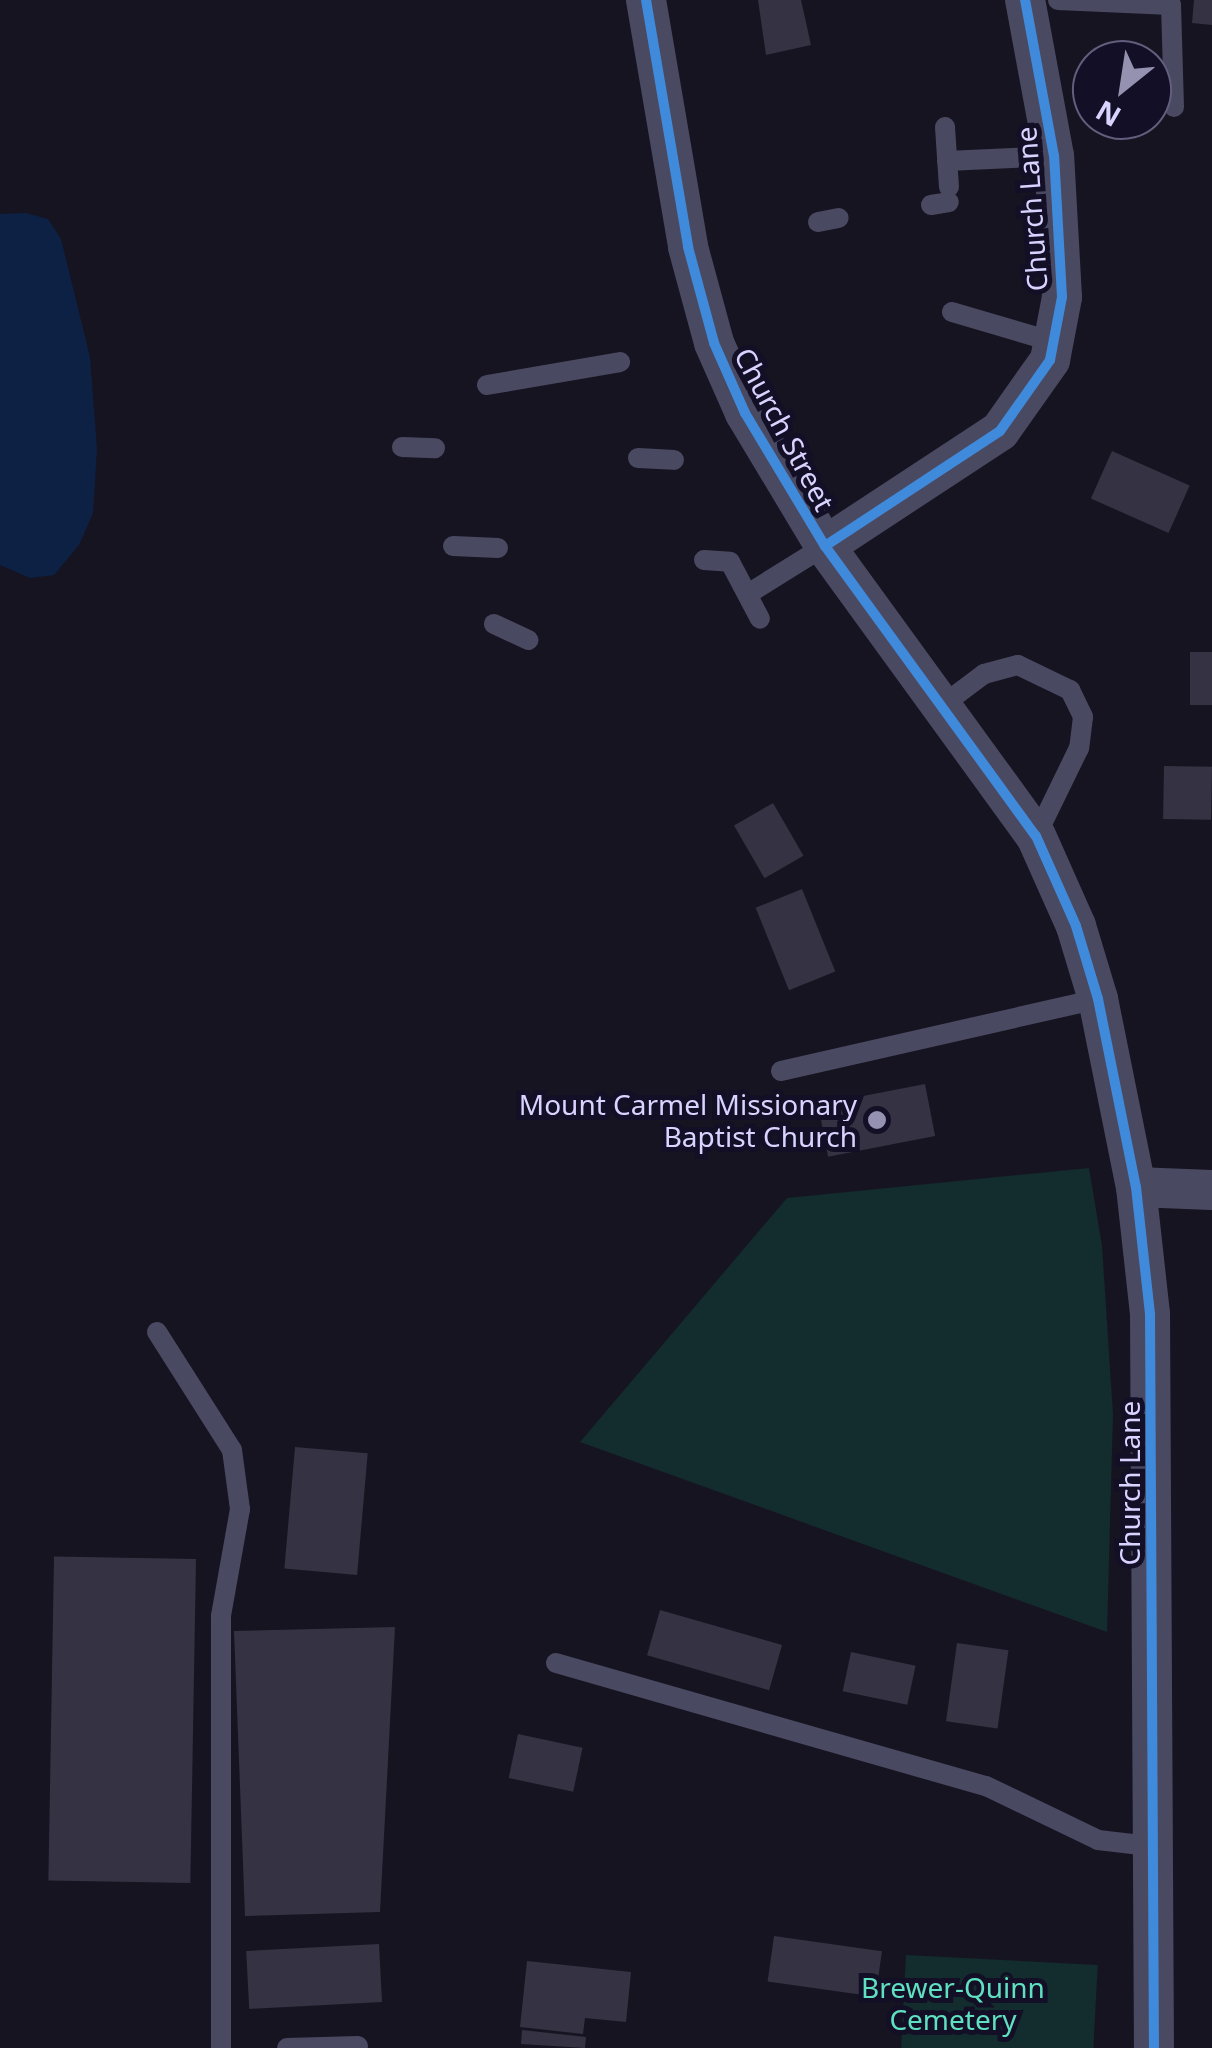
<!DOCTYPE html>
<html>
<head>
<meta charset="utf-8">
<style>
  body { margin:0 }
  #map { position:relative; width:1212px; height:2048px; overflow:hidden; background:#161421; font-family:"Noto Sans",sans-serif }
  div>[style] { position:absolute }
  .green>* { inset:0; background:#132c2d; transform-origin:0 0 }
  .water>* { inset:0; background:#0d2144 }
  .building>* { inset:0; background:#343243; transform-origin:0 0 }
  .lane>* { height:20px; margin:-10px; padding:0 10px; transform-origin:10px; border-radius:10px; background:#4a4962 }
  .street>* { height:40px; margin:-20px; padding:0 20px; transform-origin:20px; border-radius:20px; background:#4a4962 }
  .cycleway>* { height:10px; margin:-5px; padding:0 5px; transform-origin:5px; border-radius:5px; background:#408adc }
  .dots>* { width:28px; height:28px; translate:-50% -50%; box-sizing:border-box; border:5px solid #130f26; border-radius:50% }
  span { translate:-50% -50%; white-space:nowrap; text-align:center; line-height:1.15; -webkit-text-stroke:10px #130f26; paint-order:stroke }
  .street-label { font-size:28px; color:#d9d4ff }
  .poi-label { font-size:28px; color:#d9d4ff }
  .right { translate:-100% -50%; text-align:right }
  .park-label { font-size:28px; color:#5fe0c0 }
  .north { position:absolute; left:1072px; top:40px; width:100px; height:100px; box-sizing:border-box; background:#130f26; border:2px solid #625e7d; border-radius:50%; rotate:210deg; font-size:28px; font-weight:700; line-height:40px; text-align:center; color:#d9d4ff }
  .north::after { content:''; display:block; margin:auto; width:35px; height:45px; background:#9591b1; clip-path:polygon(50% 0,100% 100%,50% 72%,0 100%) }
</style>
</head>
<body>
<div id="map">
  <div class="green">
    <i style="clip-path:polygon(1089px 1168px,1102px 1246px,1113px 1414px,1107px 1632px,580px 1442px,787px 1198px)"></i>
    <i style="left:906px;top:1955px;width:192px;height:93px;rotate:3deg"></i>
  </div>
  <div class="water">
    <i style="clip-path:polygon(26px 213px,48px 219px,61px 239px,90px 357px,97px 449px,93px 513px,79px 545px,54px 575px,30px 578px,0 565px,0 214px)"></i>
  </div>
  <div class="building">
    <i style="clip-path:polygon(758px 0,801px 0,811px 45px,766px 55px)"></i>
    <i style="clip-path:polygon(1194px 0,1212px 0,1212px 25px,1192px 23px)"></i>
    <i style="left:1112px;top:451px;width:85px;height:52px;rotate:24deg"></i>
    <i style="left:1190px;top:652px;width:22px;height:53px"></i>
    <i style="left:1164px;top:766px;width:48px;height:53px;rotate:1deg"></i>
    <i style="left:773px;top:803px;width:61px;height:45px;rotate:60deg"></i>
    <i style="left:802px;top:889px;width:89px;height:50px;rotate:68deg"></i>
    <i style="left:925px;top:1084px;width:53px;height:109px;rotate:79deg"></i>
    <i style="left:295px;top:1447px;width:73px;height:122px;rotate:5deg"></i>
    <i style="left:196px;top:1559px;width:324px;height:142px;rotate:91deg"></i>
    <i style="left:660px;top:1610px;width:127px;height:47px;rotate:16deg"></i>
    <i style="clip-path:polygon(395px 1627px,380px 1912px,245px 1916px,234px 1631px)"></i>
    <i style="left:957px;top:1643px;width:52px;height:79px;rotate:8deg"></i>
    <i style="left:851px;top:1652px;width:66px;height:40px;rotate:12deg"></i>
    <i style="left:518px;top:1734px;width:66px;height:45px;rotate:12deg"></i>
    <i style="left:774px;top:1936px;width:109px;height:46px;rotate:8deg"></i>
    <i style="left:379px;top:1944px;width:58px;height:133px;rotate:87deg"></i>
    <i style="clip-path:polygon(527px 1961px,631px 1972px,626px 2022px,585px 2018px,583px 2034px,520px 2027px)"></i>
    <i style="clip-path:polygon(522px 2030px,586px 2037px,585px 2048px,521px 2044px)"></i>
  </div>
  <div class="lane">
    <i style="left:1058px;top:0;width:113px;rotate:2.5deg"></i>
    <i style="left:1171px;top:5px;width:102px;rotate:88.3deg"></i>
    <i style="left:945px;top:127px;width:60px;rotate:86.2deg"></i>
    <i style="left:947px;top:161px;width:107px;rotate:-2.7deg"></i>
    <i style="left:931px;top:205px;width:18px;rotate:-9deg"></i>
    <i style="left:818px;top:222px;width:21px;rotate:-11deg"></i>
    <i style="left:952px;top:312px;width:106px;rotate:16.4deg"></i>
    <i style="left:487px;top:385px;width:135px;rotate:-9.8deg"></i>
    <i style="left:402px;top:447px;width:33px;rotate:2deg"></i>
    <i style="left:638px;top:458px;width:36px;rotate:3deg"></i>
    <i style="left:453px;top:546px;width:45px;rotate:2.5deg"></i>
    <i style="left:704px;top:560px;width:26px;rotate:4deg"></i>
    <i style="left:730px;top:562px;width:64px;rotate:62.2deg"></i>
    <i style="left:751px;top:592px;width:87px;rotate:-31.9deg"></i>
    <i style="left:494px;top:624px;width:38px;rotate:25deg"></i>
    <i style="left:940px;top:707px;width:55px;rotate:-36.9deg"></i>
    <i style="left:984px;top:674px;width:35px;rotate:-15deg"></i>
    <i style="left:1018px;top:665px;width:58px;rotate:25.7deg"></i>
    <i style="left:1070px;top:690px;width:30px;rotate:64deg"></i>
    <i style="left:1083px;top:717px;width:31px;rotate:97deg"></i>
    <i style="left:1079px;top:748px;width:98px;rotate:116deg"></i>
    <i style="left:781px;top:1071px;width:325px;rotate:-12.8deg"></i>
    <i style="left:157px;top:1332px;width:140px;rotate:57.6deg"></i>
    <i style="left:232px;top:1450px;width:60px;rotate:82.3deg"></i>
    <i style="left:240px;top:1509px;width:109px;rotate:100.1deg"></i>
    <i style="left:221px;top:1616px;width:432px;rotate:90deg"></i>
    <i style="left:556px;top:1663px;width:447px;rotate:16deg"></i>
    <i style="left:986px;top:1786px;width:124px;rotate:25.7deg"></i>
    <i style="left:1098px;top:1840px;width:52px;rotate:6.6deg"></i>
    <i style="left:287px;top:2048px;width:71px;rotate:-1.6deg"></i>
  </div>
  <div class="street">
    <i style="left:646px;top:0;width:251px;rotate:80.3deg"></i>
    <i style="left:688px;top:247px;width:99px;rotate:74.8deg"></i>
    <i style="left:714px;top:343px;width:77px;rotate:66.1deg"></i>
    <i style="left:745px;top:413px;width:155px;rotate:59deg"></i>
    <i style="left:825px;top:546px;width:359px;rotate:54deg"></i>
    <i style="left:1036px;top:836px;width:98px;rotate:66deg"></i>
    <i style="left:1076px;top:926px;width:76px;rotate:73.2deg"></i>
    <i style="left:1098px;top:999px;width:192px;rotate:78.6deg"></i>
    <i style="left:1136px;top:1187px;width:128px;rotate:83.7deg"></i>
    <i style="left:1150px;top:1314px;width:734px;rotate:89.69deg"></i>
    <i style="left:825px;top:546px;width:209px;rotate:-33.3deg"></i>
    <i style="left:1000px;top:431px;width:87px;rotate:-54.8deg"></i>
    <i style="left:1050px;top:360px;width:64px;rotate:-79.2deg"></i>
    <i style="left:1062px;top:297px;width:141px;rotate:-93.2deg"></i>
    <i style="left:1054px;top:156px;width:159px;rotate:-100.5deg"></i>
    <i style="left:1136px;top:1187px;width:76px;rotate:2.3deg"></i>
  </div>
  <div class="cycleway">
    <i style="left:646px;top:0;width:251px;rotate:80.3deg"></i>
    <i style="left:688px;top:247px;width:99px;rotate:74.8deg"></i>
    <i style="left:714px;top:343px;width:77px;rotate:66.1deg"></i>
    <i style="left:745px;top:413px;width:155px;rotate:59deg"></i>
    <i style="left:825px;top:546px;width:359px;rotate:54deg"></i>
    <i style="left:1036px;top:836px;width:98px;rotate:66deg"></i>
    <i style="left:1076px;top:926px;width:76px;rotate:73.2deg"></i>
    <i style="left:1098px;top:999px;width:192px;rotate:78.6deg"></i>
    <i style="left:1136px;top:1187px;width:128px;rotate:83.7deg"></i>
    <i style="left:1150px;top:1314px;width:734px;rotate:89.69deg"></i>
    <i style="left:825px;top:546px;width:209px;rotate:-33.3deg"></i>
    <i style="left:1000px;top:431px;width:87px;rotate:-54.8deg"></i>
    <i style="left:1050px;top:360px;width:64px;rotate:-79.2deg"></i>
    <i style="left:1062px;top:297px;width:141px;rotate:-93.2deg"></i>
    <i style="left:1054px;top:156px;width:159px;rotate:-100.5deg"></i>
  </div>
  <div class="dots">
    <i style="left:877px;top:1120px;background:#9591b1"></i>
  </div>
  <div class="street-label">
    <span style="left:1031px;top:209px;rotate:-94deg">Church Lane</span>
    <span style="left:785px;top:429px;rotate:62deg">Church Street</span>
    <span style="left:1129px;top:1483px;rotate:-90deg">Church Lane</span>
  </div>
  <div class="poi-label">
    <span class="right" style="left:857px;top:1120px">Mount Carmel Missionary<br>Baptist Church</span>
  </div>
  <div class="park-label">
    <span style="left:953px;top:2003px">Brewer-Quinn<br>Cemetery</span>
  </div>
  <div class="north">N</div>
</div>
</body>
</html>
